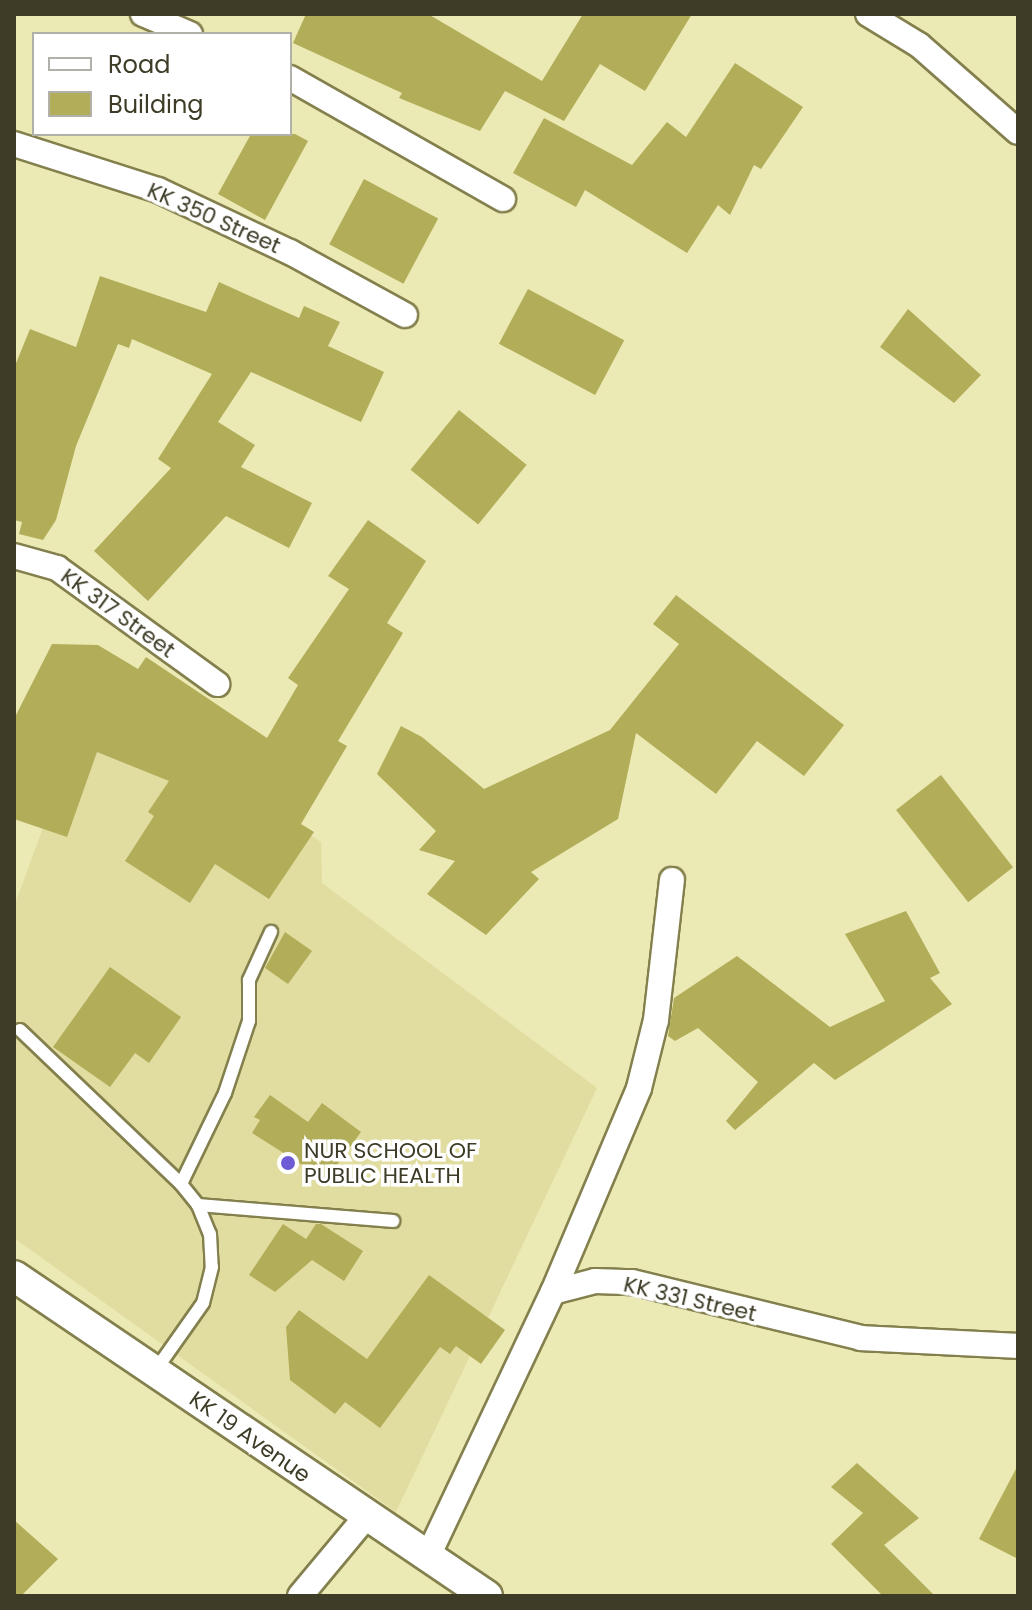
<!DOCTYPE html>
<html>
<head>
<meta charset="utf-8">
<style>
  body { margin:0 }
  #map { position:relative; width:1032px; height:1610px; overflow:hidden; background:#eceab4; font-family:Poppins,sans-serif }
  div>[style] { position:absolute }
  .built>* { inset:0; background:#e1dda0 }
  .building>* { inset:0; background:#b2ad59; transform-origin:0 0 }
  .roads { filter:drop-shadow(2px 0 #83804e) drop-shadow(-2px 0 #83804e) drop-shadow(0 2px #83804e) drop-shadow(0 -2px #83804e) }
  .service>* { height:12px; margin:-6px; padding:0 6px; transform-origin:6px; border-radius:6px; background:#fff }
  .minor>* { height:24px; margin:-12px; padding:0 12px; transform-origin:12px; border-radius:12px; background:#fff }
  .tertiary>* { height:30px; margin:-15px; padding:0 15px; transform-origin:15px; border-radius:15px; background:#fff }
  .dots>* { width:22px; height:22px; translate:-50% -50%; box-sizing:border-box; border:4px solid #fff; border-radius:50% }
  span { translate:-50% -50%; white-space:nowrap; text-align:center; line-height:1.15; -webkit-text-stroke:7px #fff; paint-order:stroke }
  .street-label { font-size:22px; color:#3e3c27 }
  .poi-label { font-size:22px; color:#3e3c27 }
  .left { translate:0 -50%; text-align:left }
  .frame { position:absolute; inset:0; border:16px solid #3e3c27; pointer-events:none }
  .legend { position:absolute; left:32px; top:32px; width:260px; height:104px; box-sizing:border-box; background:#fff; border:2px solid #b2b1a9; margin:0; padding:10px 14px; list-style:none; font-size:24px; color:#3e3c27 }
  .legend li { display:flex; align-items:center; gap:16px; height:40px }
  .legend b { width:40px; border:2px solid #b2b1a9 }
</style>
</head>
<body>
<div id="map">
  <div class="built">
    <i style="clip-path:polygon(92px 693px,321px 842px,322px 883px,597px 1088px,396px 1512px,14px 1238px,14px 907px)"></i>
  </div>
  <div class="building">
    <i style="clip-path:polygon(306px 14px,428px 14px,542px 81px,583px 14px,692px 14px,645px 91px,600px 64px,564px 121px,505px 91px,480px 131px,399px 98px,402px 93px,293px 43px)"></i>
    <i style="clip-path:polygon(735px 63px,803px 107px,761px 169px,754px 165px,730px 215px,718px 205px,687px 253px,585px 190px,576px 207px,513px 173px,544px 118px,632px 165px,667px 122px,686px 137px)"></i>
    <i style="clip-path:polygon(251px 134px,295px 134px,308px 141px,265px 220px,218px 194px)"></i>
    <i style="left:364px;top:179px;width:84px;height:74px;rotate:28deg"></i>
    <i style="clip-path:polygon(100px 276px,206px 312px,219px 282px,299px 318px,304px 306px,340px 322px,328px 346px,384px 372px,361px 422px,251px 372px,218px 422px,255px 445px,241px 467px,312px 503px,289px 548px,226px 516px,148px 601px,94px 551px,171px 468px,158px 459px,212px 374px,132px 339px,129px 348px,118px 344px,76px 446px,56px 520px,43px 540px,19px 534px,22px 522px,14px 520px,14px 368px,30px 329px,76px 347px)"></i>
    <i style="left:528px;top:289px;width:109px;height:62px;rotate:28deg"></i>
    <i style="clip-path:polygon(908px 309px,981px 375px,954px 403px,880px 347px)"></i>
    <i style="left:459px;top:410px;width:87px;height:77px;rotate:39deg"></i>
    <i style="clip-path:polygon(368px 520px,426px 561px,387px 623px,403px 633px,338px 741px,347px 746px,301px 824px,314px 832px,269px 899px,215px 864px,190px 903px,125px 861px,154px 816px,148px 812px,169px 781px,97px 752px,67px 837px,14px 819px,14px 719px,52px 644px,98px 645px,138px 669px,146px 657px,267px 738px,298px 685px,288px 678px,349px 589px,328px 576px)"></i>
    <i style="clip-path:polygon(676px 595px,844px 725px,804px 776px,757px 741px,716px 794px,636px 733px,618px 819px,531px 872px,539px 879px,486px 935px,427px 894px,455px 861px,419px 850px,436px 831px,377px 774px,401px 726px,422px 737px,484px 789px,610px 730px,679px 644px,653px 624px)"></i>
    <i style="left:941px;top:775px;width:117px;height:57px;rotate:52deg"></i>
    <i style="clip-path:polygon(906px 911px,940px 973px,930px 978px,952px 1004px,835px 1080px,814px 1063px,735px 1130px,726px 1121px,758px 1082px,698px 1028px,675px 1041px,668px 1036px,674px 998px,737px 956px,830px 1027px,885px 1001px,845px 934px)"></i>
    <i style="clip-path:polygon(285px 932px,312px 951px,288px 984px,265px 968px)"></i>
    <i style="clip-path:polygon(110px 967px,181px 1017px,149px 1063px,135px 1053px,110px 1087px,53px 1047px)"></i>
    <i style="clip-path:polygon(270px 1095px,308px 1122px,322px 1103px,361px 1132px,326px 1180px,252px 1133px,260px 1120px,254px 1117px)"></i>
    <i style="clip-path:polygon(283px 1224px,306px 1239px,316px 1224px,321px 1224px,363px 1251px,344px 1281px,312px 1260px,275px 1292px,249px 1275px)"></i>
    <i style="clip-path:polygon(429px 1275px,505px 1330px,481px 1364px,456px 1346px,450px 1354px,440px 1347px,380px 1428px,345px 1402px,335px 1414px,290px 1380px,286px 1327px,299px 1310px,367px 1359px)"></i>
    <i style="clip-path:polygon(857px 1463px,919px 1518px,884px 1545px,935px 1596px,883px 1596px,831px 1544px,863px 1513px,831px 1487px)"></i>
    <i style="clip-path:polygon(1018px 1465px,1018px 1559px,979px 1539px)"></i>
    <i style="clip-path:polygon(14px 1520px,58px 1559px,21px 1596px,14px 1596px)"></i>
  </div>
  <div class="roads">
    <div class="service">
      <i style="left:20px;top:1030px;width:223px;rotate:43.7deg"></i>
      <i style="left:181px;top:1184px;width:27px;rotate:51deg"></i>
      <i style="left:198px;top:1205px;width:31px;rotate:68deg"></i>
      <i style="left:210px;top:1234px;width:33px;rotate:87deg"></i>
      <i style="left:212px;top:1267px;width:37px;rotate:104deg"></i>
      <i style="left:203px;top:1303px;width:83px;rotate:125.2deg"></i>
      <i style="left:181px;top:1184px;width:101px;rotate:-64.2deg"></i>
      <i style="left:225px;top:1093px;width:76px;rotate:-71.6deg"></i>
      <i style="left:249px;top:1021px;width:41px;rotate:-90deg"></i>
      <i style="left:249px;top:980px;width:53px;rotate:-65.4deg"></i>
      <i style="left:198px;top:1205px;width:196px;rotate:4.7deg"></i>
    </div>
    <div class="minor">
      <i style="left:143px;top:14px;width:51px;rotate:23.1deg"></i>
      <i style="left:868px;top:14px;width:60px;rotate:31.3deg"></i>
      <i style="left:919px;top:45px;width:132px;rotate:41.3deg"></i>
      <i style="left:290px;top:78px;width:245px;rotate:29.6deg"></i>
      <i style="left:14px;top:144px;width:151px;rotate:17.7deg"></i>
      <i style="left:158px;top:190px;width:146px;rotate:25.2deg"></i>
      <i style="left:290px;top:252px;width:131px;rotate:28.7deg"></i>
      <i style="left:14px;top:556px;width:45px;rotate:15.6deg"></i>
      <i style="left:57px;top:568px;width:198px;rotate:35.9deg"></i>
      <i style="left:553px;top:1292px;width:221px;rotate:-67.1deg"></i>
      <i style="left:639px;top:1088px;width:70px;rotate:-76deg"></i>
      <i style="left:656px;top:1020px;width:141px;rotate:-83.5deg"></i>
      <i style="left:429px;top:1554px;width:290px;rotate:-64.7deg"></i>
      <i style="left:553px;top:1292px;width:43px;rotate:-14.7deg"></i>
      <i style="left:595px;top:1281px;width:37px;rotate:2deg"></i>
      <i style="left:632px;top:1282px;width:236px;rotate:13.7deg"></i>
      <i style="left:861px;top:1338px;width:157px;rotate:2.9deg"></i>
      <i style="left:300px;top:1596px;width:102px;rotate:-50.2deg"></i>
    </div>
    <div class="tertiary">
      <i style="left:14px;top:1276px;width:571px;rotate:34.08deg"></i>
    </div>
  </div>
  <div class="dots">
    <i style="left:288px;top:1163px;background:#6d5cd6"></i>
  </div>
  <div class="street-label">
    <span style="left:214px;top:218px;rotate:24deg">KK 350 Street</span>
    <span style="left:118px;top:613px;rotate:36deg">KK 317 Street</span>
    <span style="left:690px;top:1299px;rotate:13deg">KK 331 Street</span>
    <span style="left:250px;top:1437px;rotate:35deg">KK 19 Avenue</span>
  </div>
  <div class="poi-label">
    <span class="left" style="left:304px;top:1163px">NUR SCHOOL OF<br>PUBLIC HEALTH</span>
  </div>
  <div class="frame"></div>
  <ul class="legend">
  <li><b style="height:10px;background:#fff"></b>Road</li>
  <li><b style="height:22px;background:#b2ad59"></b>Building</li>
  </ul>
</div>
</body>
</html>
